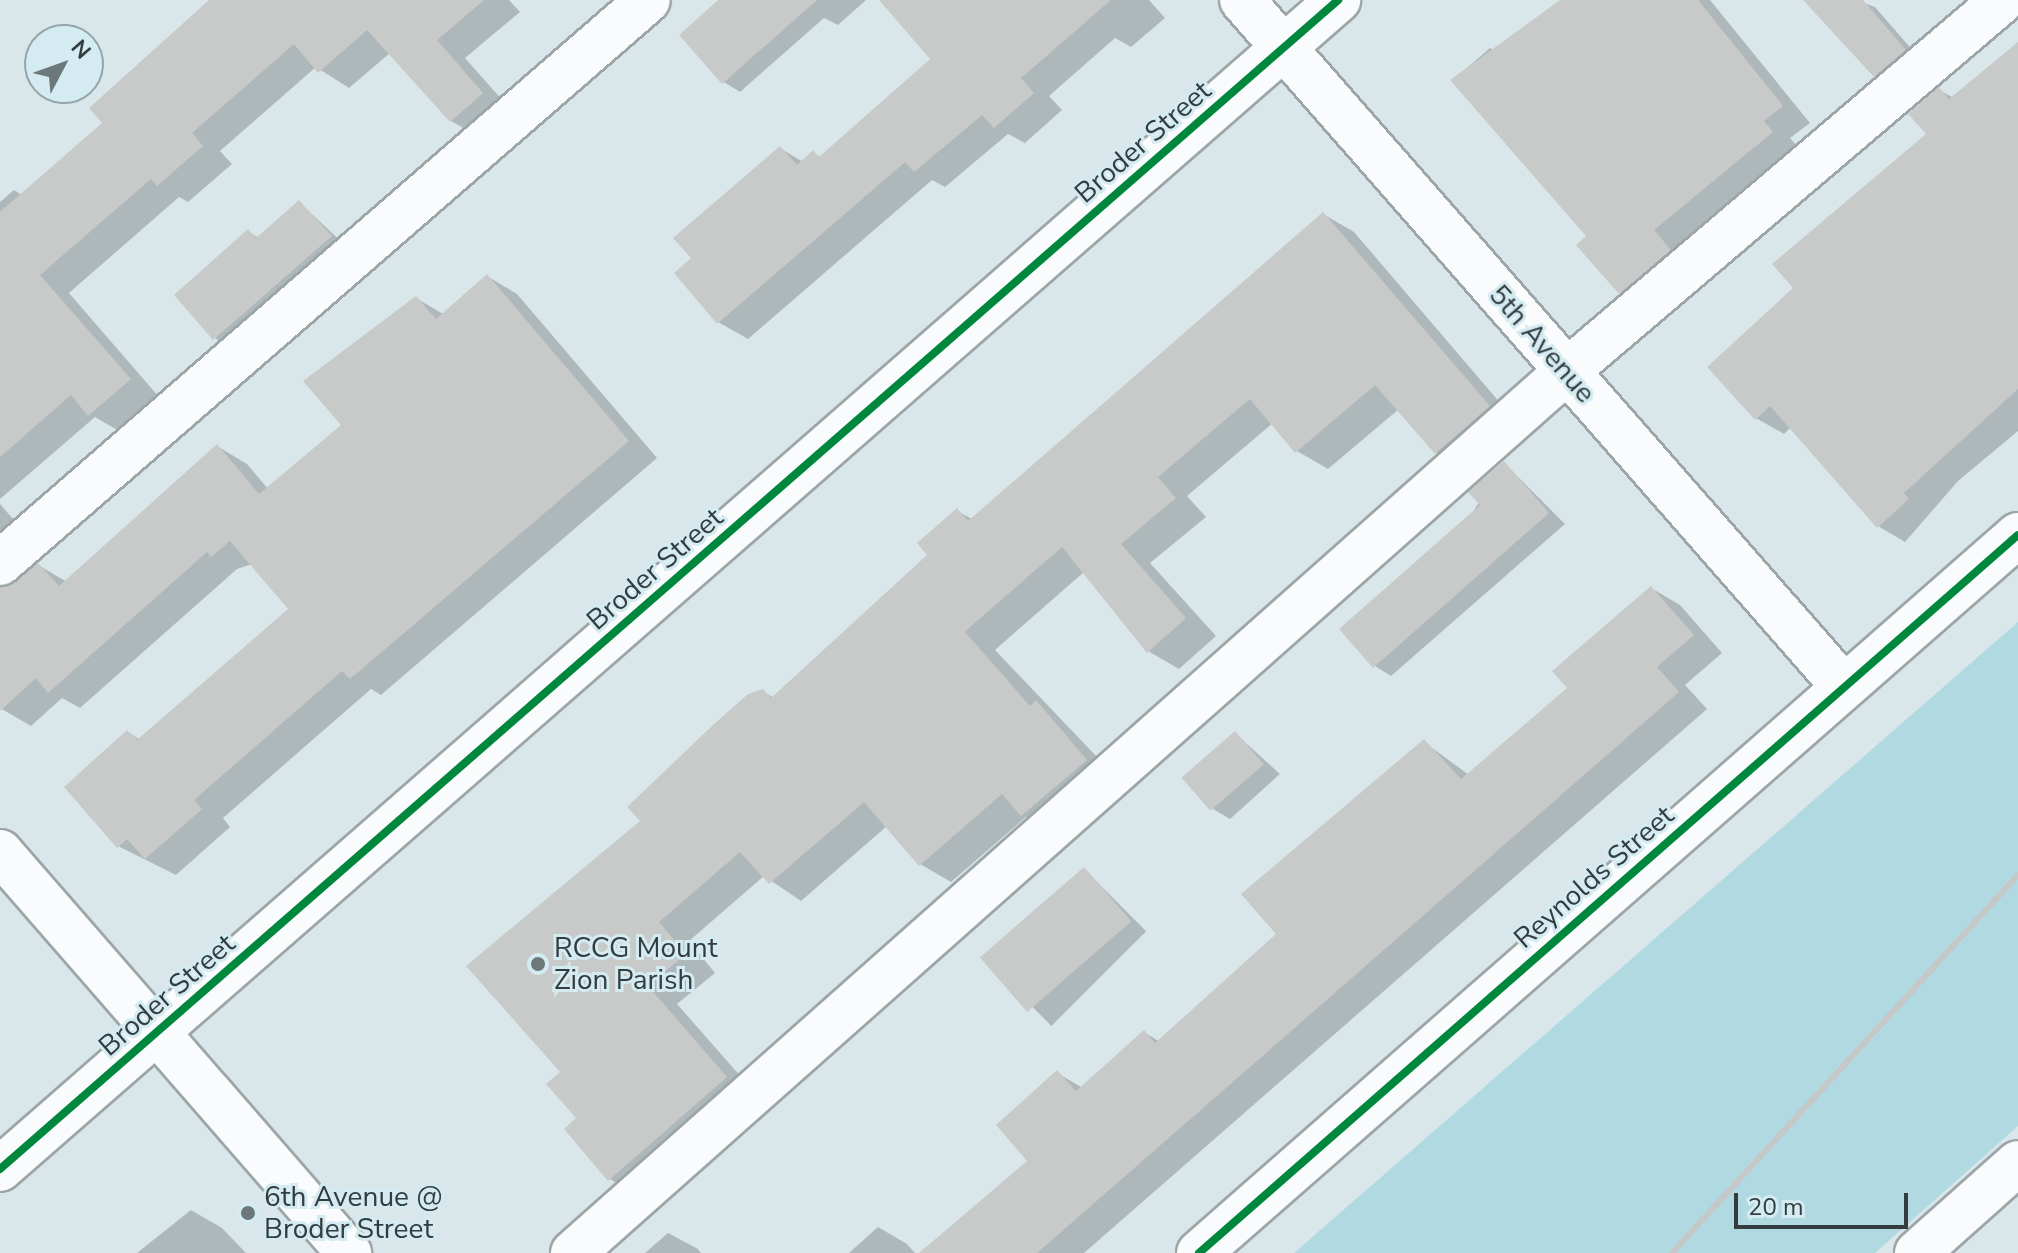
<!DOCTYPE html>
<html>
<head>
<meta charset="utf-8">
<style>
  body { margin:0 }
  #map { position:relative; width:2018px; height:1253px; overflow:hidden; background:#dae7ea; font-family:"Nunito Sans",sans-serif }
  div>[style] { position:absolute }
  .green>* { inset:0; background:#b1d9e2 }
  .shadow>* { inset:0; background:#0003; transform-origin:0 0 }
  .building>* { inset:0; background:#c8cac9; transform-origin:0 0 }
  .roads { filter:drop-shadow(2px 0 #9ca6a8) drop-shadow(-2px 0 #9ca6a8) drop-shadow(0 2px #9ca6a8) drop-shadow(0 -2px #9ca6a8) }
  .minor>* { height:44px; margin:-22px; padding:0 22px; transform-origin:22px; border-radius:22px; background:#f9fbfc }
  .rail>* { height:6px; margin:-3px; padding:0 3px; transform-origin:3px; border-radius:3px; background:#c4c8c9 }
  .cycleway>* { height:8px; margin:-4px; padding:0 4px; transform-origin:4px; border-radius:4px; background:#00873e }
  .dots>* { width:22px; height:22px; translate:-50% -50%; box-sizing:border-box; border:4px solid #d3ebf1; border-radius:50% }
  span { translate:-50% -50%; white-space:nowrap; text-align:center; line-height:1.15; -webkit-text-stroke:6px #d3ebf1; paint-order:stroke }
  .street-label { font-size:28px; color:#333d3f }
  .poi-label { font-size:28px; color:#333d3f }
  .left { translate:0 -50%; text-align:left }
  .north { position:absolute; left:24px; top:24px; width:80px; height:80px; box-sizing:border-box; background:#d3ebf1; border:2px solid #93a5aa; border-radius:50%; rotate:49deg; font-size:22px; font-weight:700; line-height:32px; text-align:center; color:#333d3f }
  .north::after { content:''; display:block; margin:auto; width:28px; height:36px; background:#6d787b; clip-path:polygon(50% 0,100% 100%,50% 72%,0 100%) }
  .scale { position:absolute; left:1734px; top:1193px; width:174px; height:36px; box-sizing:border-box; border:4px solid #333d3f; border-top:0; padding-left:10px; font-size:24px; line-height:28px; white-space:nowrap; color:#333d3f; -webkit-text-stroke:6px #d3ebf1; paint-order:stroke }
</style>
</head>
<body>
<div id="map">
  <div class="green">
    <i style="clip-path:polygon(2018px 622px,2018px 1126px,1875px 1253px,1294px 1253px)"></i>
  </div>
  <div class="shadow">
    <i style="clip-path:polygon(212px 0,509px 0,520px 12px,465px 58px,512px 111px,481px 138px,451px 121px,390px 53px,349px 88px,316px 67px,220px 151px,232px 164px,188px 202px,179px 197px,69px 293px,159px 397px,119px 431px,95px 417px,0 499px,0 202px,14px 190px,22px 195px,105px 124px)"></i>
    <i style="clip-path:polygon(721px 0,866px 0,838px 25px,824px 18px,740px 92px,724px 82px)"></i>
    <i style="clip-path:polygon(891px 0,1149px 0,1165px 18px,1131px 47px,1115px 38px,1049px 96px,1062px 110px,1025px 143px,1008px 134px,945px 187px,932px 180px,748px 339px,718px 322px,694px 259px,780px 148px,803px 162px,814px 153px,822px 158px,933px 59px)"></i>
    <i style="clip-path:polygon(1563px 0,1710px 0,1810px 123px,1790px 138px,1799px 148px,1648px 308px,1621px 292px,1589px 236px,1453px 80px,1490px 48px,1499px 53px)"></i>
    <i style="clip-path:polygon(1856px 0,1875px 7px,1921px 60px,1892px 85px,1875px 76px)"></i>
    <i style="clip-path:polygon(2018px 45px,2018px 431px,1958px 481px,1905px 542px,1878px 526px,1791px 427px,1784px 434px,1756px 418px,1795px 288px,1929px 134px,1939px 90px,1954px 98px)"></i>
    <i style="clip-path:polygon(299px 202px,347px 247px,231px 348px,215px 338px,248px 232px,259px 238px)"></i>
    <i style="clip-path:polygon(1323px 214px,1354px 232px,1519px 425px,1468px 471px,1437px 453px,1399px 409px,1328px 469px,1297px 451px,1273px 423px,1187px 496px,1206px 517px,1150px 563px,1216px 636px,1179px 669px,1148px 651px,1084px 572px,995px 650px,1117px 778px,1053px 833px,1026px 817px,951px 882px,920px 864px,887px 826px,801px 901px,764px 876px,689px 941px,715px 973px,677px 1004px,757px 1095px,641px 1197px,610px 1179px,563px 1072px,643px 822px,763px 691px,774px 698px,930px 556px,957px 511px,972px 519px)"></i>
    <i style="clip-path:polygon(487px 276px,517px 294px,657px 458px,381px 695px,371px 689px,223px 818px,230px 827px,176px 875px,118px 846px,128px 732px,140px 740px,291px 609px,252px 564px,237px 569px,80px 708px,62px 698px,31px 726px,0 708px,0 504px,34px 543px,4px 590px,38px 565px,67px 582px,217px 446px,247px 464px,268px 489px,344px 425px,416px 298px,443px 314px)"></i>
    <i style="clip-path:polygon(1504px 463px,1565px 524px,1391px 676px,1375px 666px)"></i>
    <i style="clip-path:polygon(1651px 588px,1680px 605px,1722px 653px,1685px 685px,1707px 709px,1084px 1253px,922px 1253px,1030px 1161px,1057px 1073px,1083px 1088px,1144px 1032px,1160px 1042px,1278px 934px,1424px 742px,1469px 775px,1569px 688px)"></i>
    <i style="clip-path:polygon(1236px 734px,1280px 774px,1230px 819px,1213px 809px)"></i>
    <i style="left:1084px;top:869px;width:88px;height:134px;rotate:45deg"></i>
    <i style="clip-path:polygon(191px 1210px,222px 1228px,246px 1253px,137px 1253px)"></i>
    <i style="clip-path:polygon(878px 1227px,907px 1244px,915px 1253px,849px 1253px)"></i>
    <i style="clip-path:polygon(668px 1233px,698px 1249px,701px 1253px,645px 1253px)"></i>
  </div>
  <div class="building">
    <i style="clip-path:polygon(209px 0,484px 0,437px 40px,483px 93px,450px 122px,367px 30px,318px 73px,294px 44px,192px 133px,203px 146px,157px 186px,151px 179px,40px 275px,131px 379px,88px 416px,71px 395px,0 457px,0 212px,102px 123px,89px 108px)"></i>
    <i style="clip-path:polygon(718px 0,817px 0,722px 84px,679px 35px)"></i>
    <i style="clip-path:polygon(879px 0,1111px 0,1021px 78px,1034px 93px,994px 128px,982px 115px,914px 172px,905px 162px,717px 324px,674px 273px,691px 258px,673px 238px,780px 146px,797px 165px,813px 150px,819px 157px,930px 59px)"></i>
    <i style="clip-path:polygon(1560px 0,1698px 0,1783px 106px,1764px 121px,1773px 132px,1654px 230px,1671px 250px,1619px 294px,1576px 245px,1586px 236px,1450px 80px)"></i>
    <i style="clip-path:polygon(1803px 0,1863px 0,1906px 50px,1874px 77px)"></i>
    <i style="clip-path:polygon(2018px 42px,2018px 389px,1904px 493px,1909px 499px,1877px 528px,1770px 406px,1755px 420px,1707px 367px,1793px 288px,1772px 264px,1926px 134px,1908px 114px,1939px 87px,1949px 99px)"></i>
    <i style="clip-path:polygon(299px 200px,332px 236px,213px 340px,174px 295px,248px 229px,256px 238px)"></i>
    <i style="clip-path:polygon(1323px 212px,1490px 406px,1435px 454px,1375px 385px,1295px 453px,1250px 399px,1158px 477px,1176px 498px,1121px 544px,1186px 618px,1147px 653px,1062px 547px,970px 627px,965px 632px,1030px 706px,1036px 700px,1087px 760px,1021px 816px,1002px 794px,919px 866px,864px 802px,769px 884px,740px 852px,659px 922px,686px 954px,648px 986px,727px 1077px,608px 1181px,564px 1129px,576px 1118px,546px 1084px,560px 1072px,466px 966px,640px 821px,627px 807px,713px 725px,748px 694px,763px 689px,771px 698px,927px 555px,917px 543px,957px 508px,968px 521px)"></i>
    <i style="clip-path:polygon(487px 274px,629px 441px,350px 679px,342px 671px,194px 800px,202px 809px,145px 859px,127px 839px,117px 848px,64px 787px,127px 730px,137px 740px,288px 609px,230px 541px,211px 557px,207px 552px,48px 693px,36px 678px,0 711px,0 587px,38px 563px,59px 586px,217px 444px,259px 494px,341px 425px,303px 381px,416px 296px,436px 319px)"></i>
    <i style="clip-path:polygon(1504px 461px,1549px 513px,1373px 668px,1339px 629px,1480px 505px,1468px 492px)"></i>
    <i style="clip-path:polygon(1651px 586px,1694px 635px,1657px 667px,1679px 692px,1037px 1253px,919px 1253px,1027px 1161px,996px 1125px,1057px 1070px,1076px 1091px,1144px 1030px,1155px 1043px,1276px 934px,1241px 894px,1424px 739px,1461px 779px,1567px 688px,1552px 671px)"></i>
    <i style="left:1235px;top:731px;width:44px;height:71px;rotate:49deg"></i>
    <i style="left:1084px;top:867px;width:72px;height:138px;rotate:49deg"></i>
  </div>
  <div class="roads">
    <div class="minor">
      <i style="left:1242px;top:0;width:913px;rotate:48.77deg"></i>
      <i style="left:0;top:563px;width:858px;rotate:-40.98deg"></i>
      <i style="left:0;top:852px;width:532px;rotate:48.97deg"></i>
      <i style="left:0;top:1169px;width:1777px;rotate:-41.14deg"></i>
      <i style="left:573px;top:1253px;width:1329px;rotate:-41.58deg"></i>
      <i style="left:1567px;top:371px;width:572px;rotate:-40.4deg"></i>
      <i style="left:1199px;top:1253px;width:1089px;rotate:-41.24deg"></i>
      <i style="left:1917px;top:1253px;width:135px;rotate:-41.7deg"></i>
    </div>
  </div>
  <div class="rail">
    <i style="left:1672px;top:1253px;width:512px;rotate:-47.53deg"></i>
  </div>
  <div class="cycleway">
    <i style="left:0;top:1169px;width:1777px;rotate:-41.14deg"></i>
    <i style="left:1199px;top:1253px;width:1089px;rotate:-41.24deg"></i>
  </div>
  <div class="dots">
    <i style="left:538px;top:964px;background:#6d787b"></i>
    <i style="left:248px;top:1213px;background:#6d787b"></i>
  </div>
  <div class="street-label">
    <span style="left:1143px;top:142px;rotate:-41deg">Broder Street</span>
    <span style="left:1542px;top:344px;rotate:49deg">5th Avenue</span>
    <span style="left:655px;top:569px;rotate:-41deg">Broder Street</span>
    <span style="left:1594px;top:877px;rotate:-41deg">Reynolds Street</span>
    <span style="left:167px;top:995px;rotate:-41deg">Broder Street</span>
  </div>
  <div class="poi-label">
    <span class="left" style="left:554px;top:964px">RCCG Mount<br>Zion Parish</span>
    <span class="left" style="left:264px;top:1213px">6th Avenue @<br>Broder Street</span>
  </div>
  <div class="north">N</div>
  <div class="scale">20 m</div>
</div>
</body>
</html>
